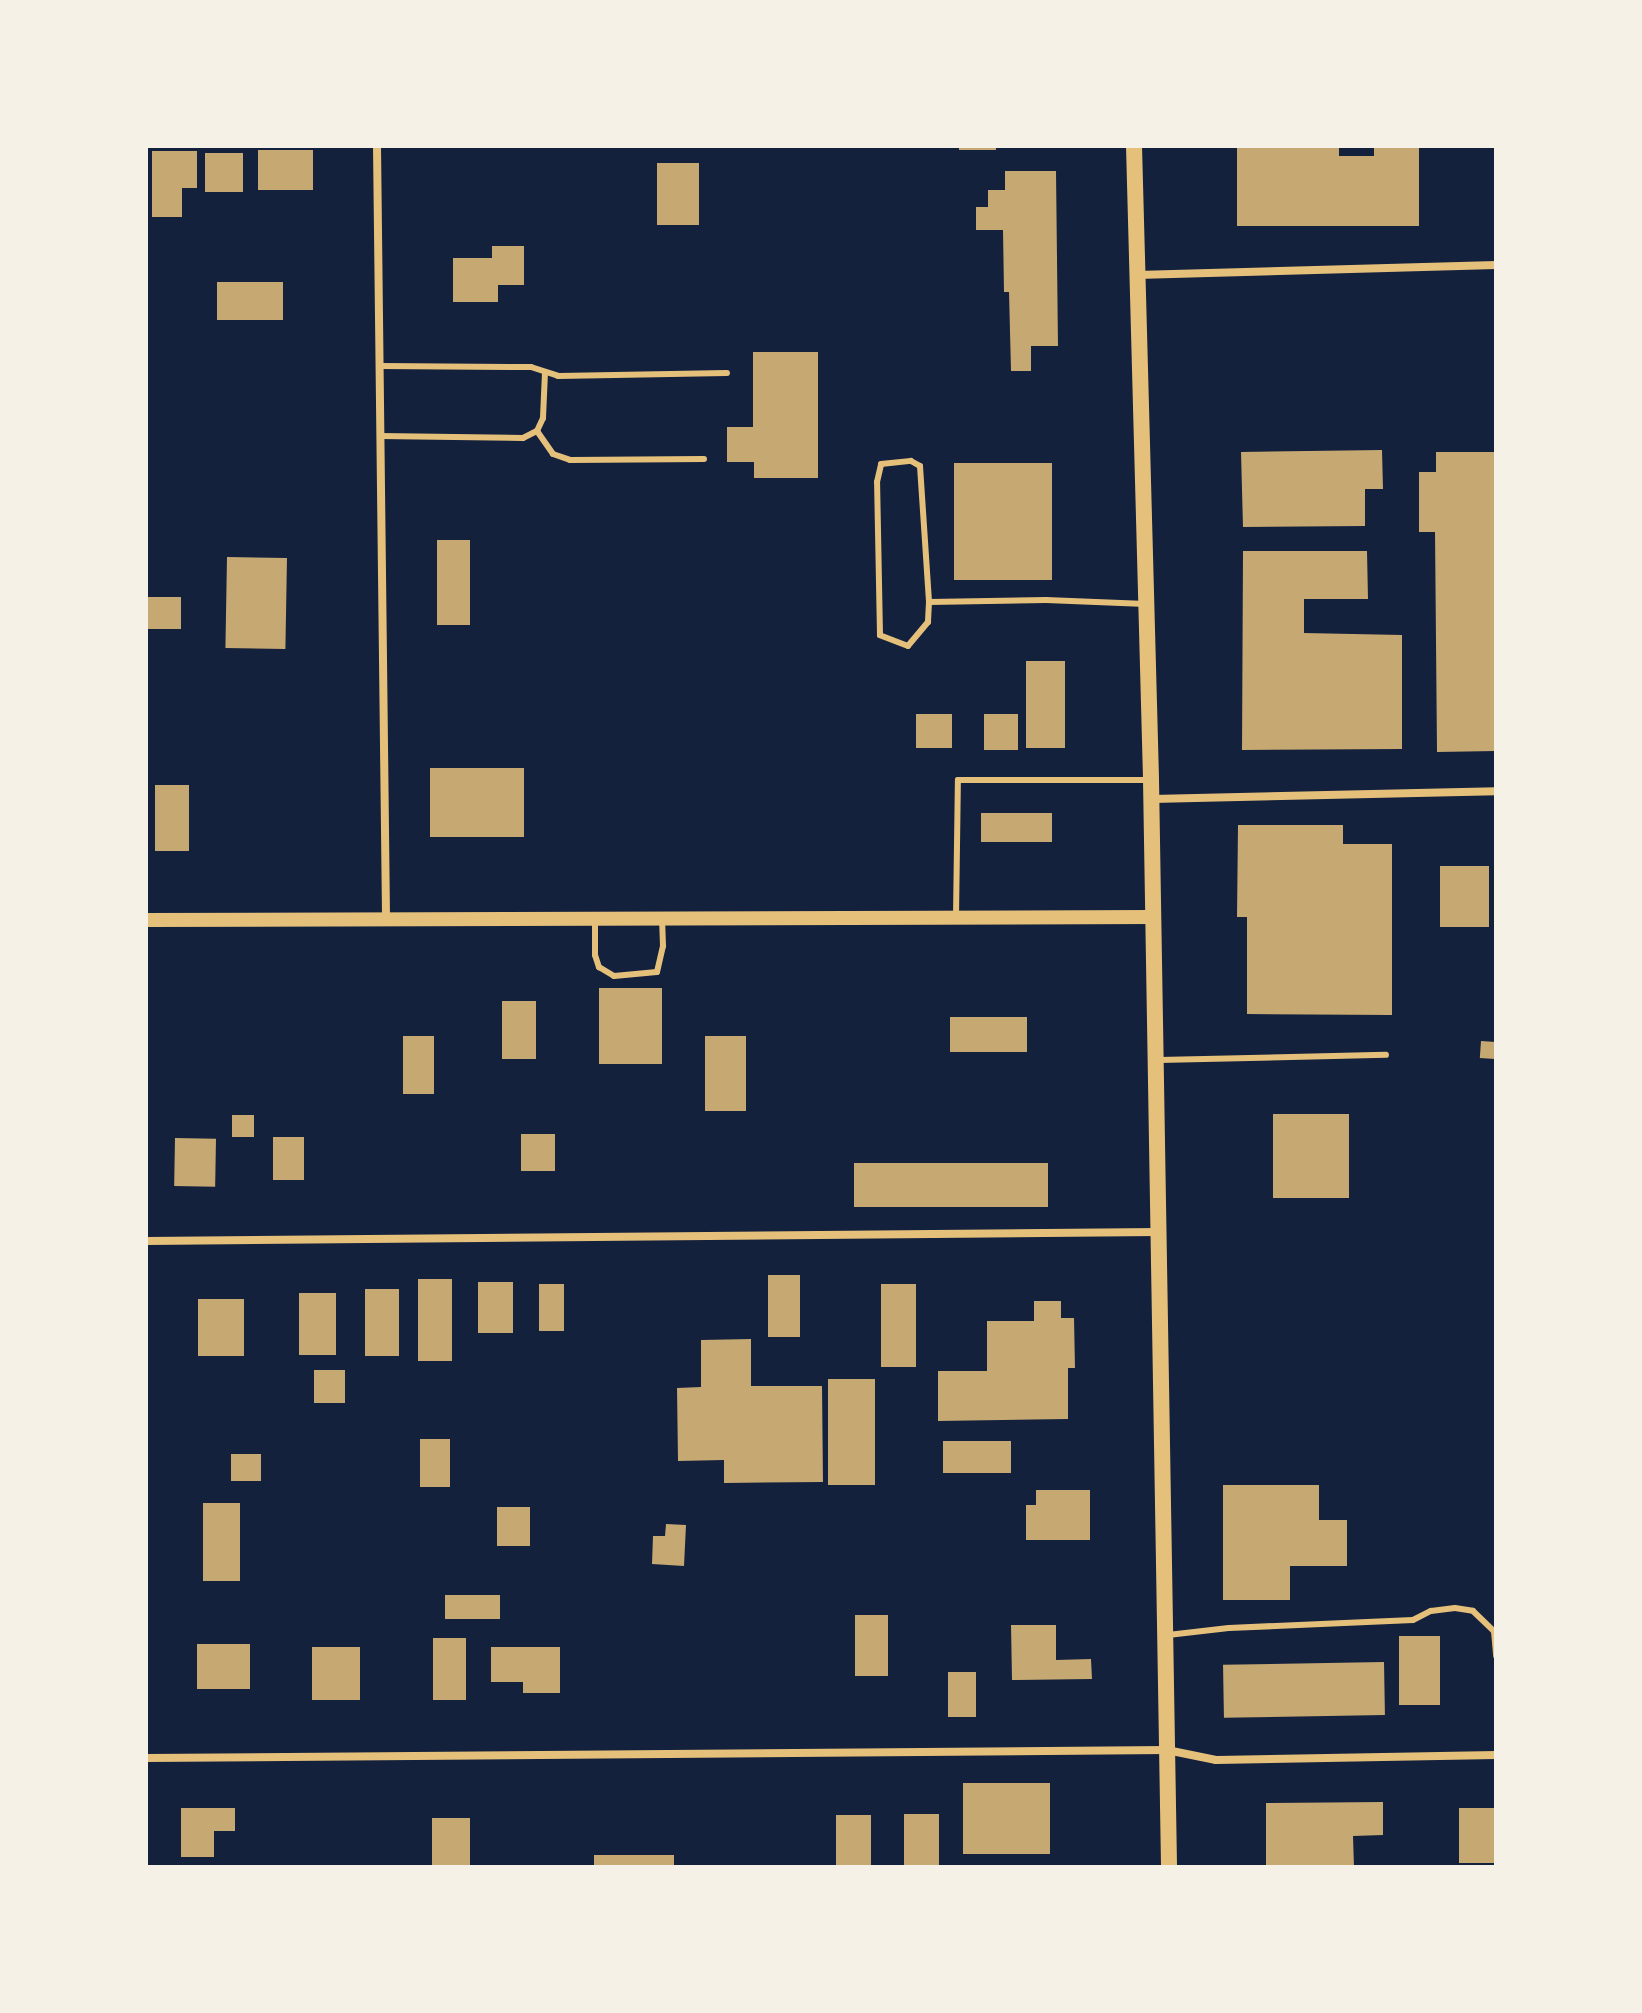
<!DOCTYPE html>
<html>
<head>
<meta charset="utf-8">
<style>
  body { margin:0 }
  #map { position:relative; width:1642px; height:2013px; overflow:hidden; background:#14213d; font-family:"Fira Sans Condensed",sans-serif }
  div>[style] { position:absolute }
  .building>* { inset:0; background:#c6a872; transform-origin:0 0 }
  .service>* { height:6px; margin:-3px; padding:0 3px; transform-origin:3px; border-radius:3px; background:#e5c07b }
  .minor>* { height:8px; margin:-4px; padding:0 4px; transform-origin:4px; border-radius:4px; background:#e5c07b }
  .tertiary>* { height:14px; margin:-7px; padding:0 7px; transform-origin:7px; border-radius:7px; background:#e5c07b }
  .secondary>* { height:16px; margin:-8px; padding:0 8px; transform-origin:8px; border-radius:8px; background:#e5c07b }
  span { translate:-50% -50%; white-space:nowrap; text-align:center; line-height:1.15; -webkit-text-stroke:8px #f6f1e7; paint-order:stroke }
  .frame { position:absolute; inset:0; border:148px solid #f6f1e7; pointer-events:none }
</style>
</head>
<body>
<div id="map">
  <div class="building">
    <i style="left:959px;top:146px;width:37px;height:4px"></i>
    <i style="clip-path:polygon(1237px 146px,1339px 146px,1339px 156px,1374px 156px,1374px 146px,1419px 146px,1419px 226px,1237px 226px)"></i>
    <i style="left:258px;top:150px;width:55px;height:40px"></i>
    <i style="clip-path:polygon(152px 151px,197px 151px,197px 188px,182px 188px,182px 217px,152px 217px)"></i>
    <i style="left:205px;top:153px;width:38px;height:39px"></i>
    <i style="left:657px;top:163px;width:42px;height:62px"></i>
    <i style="clip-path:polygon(1005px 171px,1056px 171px,1058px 346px,1031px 346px,1031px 371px,1011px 371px,1009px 292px,1004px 292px,1003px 230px,976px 230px,976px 207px,988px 207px,988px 190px,1005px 190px)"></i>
    <i style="clip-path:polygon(492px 246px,524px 246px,524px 285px,498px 285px,498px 302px,453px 302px,453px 258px,492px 258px)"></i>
    <i style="left:217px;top:282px;width:66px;height:38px"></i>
    <i style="clip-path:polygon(753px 352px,818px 352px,818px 478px,754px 478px,754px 462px,727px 462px,727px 427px,753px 427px)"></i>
    <i style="clip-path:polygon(1382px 450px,1383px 489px,1365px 489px,1365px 526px,1243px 527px,1241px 452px)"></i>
    <i style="clip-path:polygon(1436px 452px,1496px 452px,1496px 751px,1437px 752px,1435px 532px,1419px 532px,1419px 472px,1436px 472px)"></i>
    <i style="left:1052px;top:463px;width:117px;height:98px;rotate:90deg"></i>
    <i style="left:437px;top:540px;width:33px;height:85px"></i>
    <i style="clip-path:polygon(1243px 551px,1367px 551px,1368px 599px,1304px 599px,1304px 633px,1402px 635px,1402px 749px,1242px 750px)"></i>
    <i style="left:227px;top:557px;width:60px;height:91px;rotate:1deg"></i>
    <i style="left:146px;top:597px;width:35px;height:32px"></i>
    <i style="left:1026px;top:661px;width:39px;height:87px"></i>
    <i style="left:916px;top:714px;width:36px;height:34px"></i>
    <i style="left:984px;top:714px;width:34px;height:36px"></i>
    <i style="left:430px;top:768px;width:94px;height:69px"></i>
    <i style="left:155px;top:785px;width:34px;height:66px"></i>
    <i style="left:981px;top:813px;width:71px;height:29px"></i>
    <i style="clip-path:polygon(1238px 825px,1343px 825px,1343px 844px,1392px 844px,1392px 1015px,1247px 1014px,1247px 917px,1237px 917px)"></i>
    <i style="left:1440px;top:866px;width:49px;height:61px"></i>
    <i style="left:599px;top:988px;width:63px;height:76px"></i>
    <i style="left:502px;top:1001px;width:34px;height:58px"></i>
    <i style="left:950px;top:1017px;width:77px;height:35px"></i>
    <i style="left:403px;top:1036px;width:31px;height:58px"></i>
    <i style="left:705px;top:1036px;width:41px;height:75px"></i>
    <i style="left:1481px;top:1041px;width:15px;height:17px;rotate:4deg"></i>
    <i style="left:1273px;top:1114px;width:76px;height:84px"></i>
    <i style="left:232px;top:1115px;width:22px;height:22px"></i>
    <i style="left:521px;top:1134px;width:34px;height:37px"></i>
    <i style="left:273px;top:1137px;width:31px;height:43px"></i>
    <i style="left:175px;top:1138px;width:41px;height:48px;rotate:1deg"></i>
    <i style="left:1048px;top:1163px;width:44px;height:194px;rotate:90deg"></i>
    <i style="left:768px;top:1275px;width:32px;height:62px"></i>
    <i style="left:418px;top:1279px;width:34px;height:82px"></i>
    <i style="left:478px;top:1282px;width:35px;height:51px"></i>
    <i style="left:539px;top:1284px;width:25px;height:47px"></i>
    <i style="left:881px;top:1284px;width:35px;height:83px"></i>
    <i style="left:365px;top:1289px;width:34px;height:67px"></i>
    <i style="left:299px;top:1293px;width:37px;height:62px"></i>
    <i style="left:198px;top:1299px;width:46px;height:57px"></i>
    <i style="clip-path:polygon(1034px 1301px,1061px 1301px,1061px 1318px,1074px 1318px,1075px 1368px,1068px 1368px,1068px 1419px,938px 1421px,938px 1371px,987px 1371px,987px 1321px,1034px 1321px)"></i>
    <i style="clip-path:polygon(751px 1339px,751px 1386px,822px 1386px,823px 1482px,724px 1483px,724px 1460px,678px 1461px,677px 1388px,701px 1387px,701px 1340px)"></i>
    <i style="left:314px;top:1370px;width:31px;height:33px"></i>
    <i style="left:828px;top:1379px;width:47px;height:106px"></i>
    <i style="left:420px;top:1439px;width:30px;height:48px"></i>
    <i style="left:943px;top:1441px;width:68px;height:32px"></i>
    <i style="left:231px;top:1454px;width:30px;height:27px"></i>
    <i style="clip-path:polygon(1223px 1485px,1319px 1485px,1319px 1520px,1347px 1520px,1347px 1566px,1290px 1566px,1290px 1600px,1223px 1600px)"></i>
    <i style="clip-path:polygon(1036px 1490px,1090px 1490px,1090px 1540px,1026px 1540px,1026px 1505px,1036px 1505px)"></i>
    <i style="left:203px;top:1503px;width:37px;height:78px"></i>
    <i style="left:497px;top:1507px;width:33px;height:39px"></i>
    <i style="clip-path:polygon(666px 1524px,686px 1525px,684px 1566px,652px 1564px,653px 1536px,665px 1536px)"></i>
    <i style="left:445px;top:1595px;width:55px;height:24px"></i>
    <i style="left:855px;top:1615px;width:33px;height:61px"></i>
    <i style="clip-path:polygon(1011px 1625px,1056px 1625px,1056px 1660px,1091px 1659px,1092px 1679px,1012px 1680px)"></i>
    <i style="left:1399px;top:1636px;width:41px;height:69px"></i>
    <i style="left:433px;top:1638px;width:33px;height:62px"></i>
    <i style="left:197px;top:1644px;width:53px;height:45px"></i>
    <i style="left:312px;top:1647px;width:48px;height:53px"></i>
    <i style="clip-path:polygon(491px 1647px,560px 1647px,560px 1693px,523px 1693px,523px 1682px,491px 1682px)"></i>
    <i style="left:1384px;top:1662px;width:53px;height:161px;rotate:89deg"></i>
    <i style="left:948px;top:1672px;width:28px;height:45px"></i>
    <i style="left:963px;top:1783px;width:87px;height:71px"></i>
    <i style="clip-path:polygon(1383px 1802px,1383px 1835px,1353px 1836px,1354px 1867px,1266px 1867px,1266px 1803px)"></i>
    <i style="clip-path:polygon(181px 1808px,235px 1808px,235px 1831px,214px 1831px,214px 1857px,181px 1857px)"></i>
    <i style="left:1459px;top:1808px;width:37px;height:55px"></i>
    <i style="left:904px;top:1814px;width:35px;height:53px"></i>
    <i style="left:836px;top:1815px;width:35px;height:52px"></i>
    <i style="left:470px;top:1818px;width:49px;height:38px;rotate:90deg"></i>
    <i style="left:594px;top:1855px;width:80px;height:12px"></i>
  </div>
  <div class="service">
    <i style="left:380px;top:366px;width:151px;rotate:0.4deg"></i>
    <i style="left:531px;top:367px;width:28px;rotate:18deg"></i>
    <i style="left:558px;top:376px;width:169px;rotate:-1deg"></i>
    <i style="left:537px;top:431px;width:28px;rotate:55deg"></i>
    <i style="left:553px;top:454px;width:18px;rotate:19deg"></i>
    <i style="left:570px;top:460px;width:134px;rotate:-0.4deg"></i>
    <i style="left:380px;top:436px;width:143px;rotate:0.8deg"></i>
    <i style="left:523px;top:438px;width:16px;rotate:-27deg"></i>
    <i style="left:537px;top:431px;width:14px;rotate:-65deg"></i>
    <i style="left:543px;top:418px;width:46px;rotate:-87.5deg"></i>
    <i style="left:929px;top:602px;width:20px;rotate:93deg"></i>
    <i style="left:928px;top:622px;width:31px;rotate:130deg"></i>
    <i style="left:908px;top:646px;width:30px;rotate:-159deg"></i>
    <i style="left:880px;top:635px;width:153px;rotate:-91.1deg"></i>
    <i style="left:877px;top:482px;width:18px;rotate:-77deg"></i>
    <i style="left:881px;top:464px;width:30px;rotate:-6deg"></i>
    <i style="left:911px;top:461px;width:10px;rotate:29deg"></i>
    <i style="left:920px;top:466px;width:136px;rotate:86.2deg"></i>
    <i style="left:929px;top:602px;width:117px;rotate:-1deg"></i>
    <i style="left:1046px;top:600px;width:100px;rotate:2.3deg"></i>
    <i style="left:956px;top:917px;width:137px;rotate:-89.2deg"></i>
    <i style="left:958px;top:780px;width:191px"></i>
    <i style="left:595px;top:921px;width:34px;rotate:90deg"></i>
    <i style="left:595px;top:955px;width:13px;rotate:72deg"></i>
    <i style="left:599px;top:967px;width:17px;rotate:31deg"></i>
    <i style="left:614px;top:976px;width:43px;rotate:-5.3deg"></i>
    <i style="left:657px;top:972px;width:27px;rotate:-77deg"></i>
    <i style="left:663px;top:946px;width:26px;rotate:-92deg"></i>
    <i style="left:1159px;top:1060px;width:227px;rotate:-1.3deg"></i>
    <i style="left:1168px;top:1635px;width:61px;rotate:-6.5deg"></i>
    <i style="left:1229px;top:1628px;width:184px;rotate:-2.5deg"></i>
    <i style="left:1413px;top:1620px;width:20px;rotate:-27deg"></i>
    <i style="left:1431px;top:1611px;width:24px;rotate:-7deg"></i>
    <i style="left:1455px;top:1608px;width:18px;rotate:9deg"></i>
    <i style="left:1473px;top:1611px;width:29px;rotate:44deg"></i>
    <i style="left:1494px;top:1631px;width:25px;rotate:85deg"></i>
  </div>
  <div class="minor">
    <i style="left:377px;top:146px;width:771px;rotate:89.33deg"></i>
    <i style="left:1137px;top:275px;width:359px;rotate:-1.6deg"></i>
    <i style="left:1152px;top:799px;width:344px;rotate:-1.3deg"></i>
    <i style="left:146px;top:1241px;width:1012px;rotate:-0.51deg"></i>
    <i style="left:146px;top:1758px;width:1021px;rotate:-0.45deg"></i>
    <i style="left:1167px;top:1750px;width:50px;rotate:11.5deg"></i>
    <i style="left:1216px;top:1760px;width:280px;rotate:-1deg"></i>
  </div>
  <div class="tertiary">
    <i style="left:146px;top:920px;width:1007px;rotate:-0.17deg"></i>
  </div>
  <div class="secondary">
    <i style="left:1134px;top:146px;width:634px;rotate:88.46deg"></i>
    <i style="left:1151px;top:780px;width:1087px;rotate:89.05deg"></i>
  </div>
  <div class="frame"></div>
</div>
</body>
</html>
